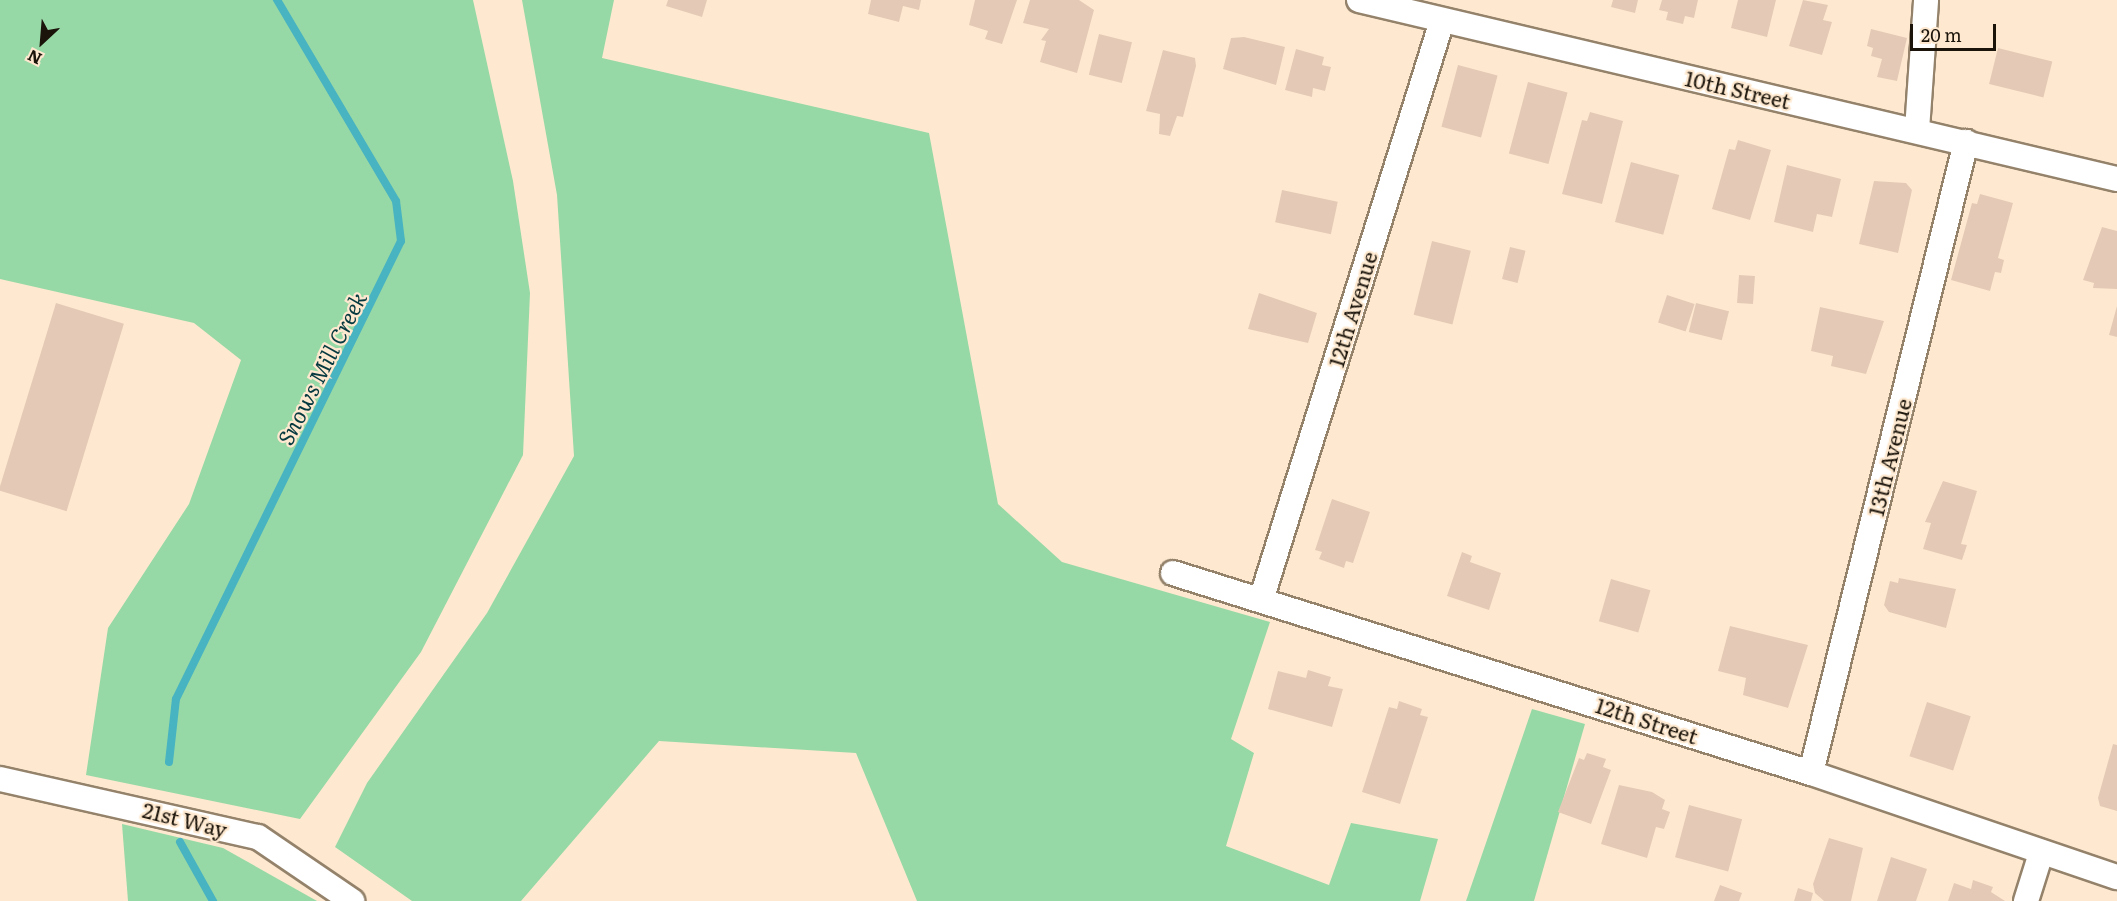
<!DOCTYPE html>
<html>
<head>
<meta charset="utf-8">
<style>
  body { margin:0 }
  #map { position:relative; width:2117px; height:901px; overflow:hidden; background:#fee9d0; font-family:Literata,serif }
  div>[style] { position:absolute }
  .green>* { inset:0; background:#97d9a6 }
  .stream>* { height:8px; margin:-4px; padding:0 4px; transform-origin:4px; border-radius:4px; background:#48b3c1 }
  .building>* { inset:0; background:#e4cab6; transform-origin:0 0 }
  .roads { filter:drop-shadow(2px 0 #94826b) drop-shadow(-2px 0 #94826b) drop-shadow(0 2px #94826b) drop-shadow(0 -2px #94826b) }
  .street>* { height:24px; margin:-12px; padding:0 12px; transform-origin:12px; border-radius:12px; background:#fff }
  span { translate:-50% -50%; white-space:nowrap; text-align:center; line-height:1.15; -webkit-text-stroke:4.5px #fee9d0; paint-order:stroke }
  .street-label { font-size:21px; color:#1b140b }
  .water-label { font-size:22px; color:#063a40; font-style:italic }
  .north { position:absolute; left:12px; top:12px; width:60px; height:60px; -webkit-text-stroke:4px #fee9d0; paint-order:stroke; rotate:206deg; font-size:16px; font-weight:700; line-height:24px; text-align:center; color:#1b140b }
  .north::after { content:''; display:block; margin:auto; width:21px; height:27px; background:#1b140b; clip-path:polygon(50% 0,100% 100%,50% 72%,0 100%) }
  .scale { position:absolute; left:1910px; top:24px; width:86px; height:27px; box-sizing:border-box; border:3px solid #1b140b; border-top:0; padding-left:8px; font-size:18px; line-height:21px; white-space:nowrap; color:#1b140b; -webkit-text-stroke:4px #fee9d0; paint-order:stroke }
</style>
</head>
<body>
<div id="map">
  <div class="green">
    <i style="clip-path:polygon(0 0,473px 0,513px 181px,530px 293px,523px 455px,421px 652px,300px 819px,86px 775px,108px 628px,189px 504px,241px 360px,194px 323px,0 279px)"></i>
    <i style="clip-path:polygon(522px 0,614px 0,602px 58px,929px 133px,998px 504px,1062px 562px,1270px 622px,1231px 739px,1254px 753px,1226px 846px,1329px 885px,1351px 823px,1438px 839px,1420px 901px,917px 901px,856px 753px,659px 741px,521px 901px,412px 901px,335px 847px,367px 783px,487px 613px,574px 456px,557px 195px)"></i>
    <i style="clip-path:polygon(1532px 709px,1585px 724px,1534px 901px,1466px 901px)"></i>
    <i style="clip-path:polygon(122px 824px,223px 848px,317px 901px,128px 901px)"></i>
  </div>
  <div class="stream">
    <i style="left:169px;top:762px;width:63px;rotate:-83.7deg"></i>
    <i style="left:176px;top:699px;width:510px;rotate:-63.84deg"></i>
    <i style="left:401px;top:241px;width:40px;rotate:-97.1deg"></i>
    <i style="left:396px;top:201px;width:234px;rotate:-120.6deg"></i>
    <i style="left:180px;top:842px;width:68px;rotate:60.8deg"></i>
  </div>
  <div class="building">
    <i style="clip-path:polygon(668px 0,707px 0,702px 17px,666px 6px)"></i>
    <i style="clip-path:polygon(871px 0,921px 0,919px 10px,903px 6px,899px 22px,868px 14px)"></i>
    <i style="clip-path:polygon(975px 0,1017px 0,1002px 44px,985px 39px,988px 31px,969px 25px)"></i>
    <i style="clip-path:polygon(1030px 0,1079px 0,1094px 10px,1077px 73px,1040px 62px,1046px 41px,1041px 40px,1049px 29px,1023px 23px)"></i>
    <i style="clip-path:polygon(1613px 0,1638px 0,1635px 13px,1611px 7px)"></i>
    <i style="clip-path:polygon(1662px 0,1698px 0,1694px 18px,1685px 16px,1683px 24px,1666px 20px,1668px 12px,1659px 10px)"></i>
    <i style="clip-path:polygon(1738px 0,1776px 0,1767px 37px,1731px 28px)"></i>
    <i style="clip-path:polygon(1803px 0,1828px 5px,1823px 20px,1832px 22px,1822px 55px,1789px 46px)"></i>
    <i style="clip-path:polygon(1871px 29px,1907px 38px,1897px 81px,1877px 77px,1882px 59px,1871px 56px,1873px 48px,1867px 46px)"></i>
    <i style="left:1099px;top:34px;width:34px;height:42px;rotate:14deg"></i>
    <i style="clip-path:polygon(1244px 37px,1285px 47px,1276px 85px,1223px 69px,1231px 38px)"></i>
    <i style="left:1998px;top:48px;width:56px;height:37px;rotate:14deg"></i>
    <i style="clip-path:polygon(1296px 49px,1324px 57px,1322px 65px,1331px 67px,1325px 91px,1313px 88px,1312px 97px,1285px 90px)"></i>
    <i style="clip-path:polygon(1163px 50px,1195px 58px,1196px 66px,1183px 117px,1177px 116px,1170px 136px,1159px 134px,1160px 114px,1146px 111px)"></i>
    <i style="left:1458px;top:65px;width:41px;height:64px;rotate:15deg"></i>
    <i style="left:1528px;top:82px;width:41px;height:74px;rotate:15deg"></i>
    <i style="clip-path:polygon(1590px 112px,1623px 121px,1602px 204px,1562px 194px,1582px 120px,1587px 121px)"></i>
    <i style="clip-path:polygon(1738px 140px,1771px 150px,1750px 220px,1712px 209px,1729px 149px,1735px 150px)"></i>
    <i style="left:1631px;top:162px;width:50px;height:62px;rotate:15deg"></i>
    <i style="clip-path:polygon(1787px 165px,1841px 179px,1832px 217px,1817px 214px,1813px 232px,1774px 222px)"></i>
    <i style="clip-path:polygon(1874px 181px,1906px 183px,1912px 190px,1898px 253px,1859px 244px)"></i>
    <i style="left:1282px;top:190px;width:57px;height:33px;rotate:12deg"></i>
    <i style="clip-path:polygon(1980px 194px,2013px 203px,1998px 258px,2004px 260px,2001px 273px,1995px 272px,1990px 291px,1951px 280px,1972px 203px,1977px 204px)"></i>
    <i style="clip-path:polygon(2102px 227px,2117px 231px,2117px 289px,2093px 288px,2094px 283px,2083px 280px)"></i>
    <i style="left:1432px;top:241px;width:40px;height:76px;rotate:14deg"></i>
    <i style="left:1510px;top:247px;width:16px;height:33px;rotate:14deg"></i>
    <i style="left:1739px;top:275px;width:16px;height:28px;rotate:4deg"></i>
    <i style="clip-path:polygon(1259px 293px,1317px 313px,1308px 343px,1248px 329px)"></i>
    <i style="left:1667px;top:295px;width:29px;height:29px;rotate:18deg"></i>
    <i style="left:56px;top:303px;width:71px;height:196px;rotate:17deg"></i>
    <i style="left:1696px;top:303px;width:34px;height:30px;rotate:14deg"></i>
    <i style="clip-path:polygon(2117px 306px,2117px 337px,2109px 335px)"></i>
    <i style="clip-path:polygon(1820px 307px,1884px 321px,1866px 374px,1831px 366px,1833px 356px,1811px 351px)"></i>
    <i style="clip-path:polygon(1943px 481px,1977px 491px,1961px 544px,1967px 545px,1962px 560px,1923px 549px,1931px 523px,1925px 522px)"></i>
    <i style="clip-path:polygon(1332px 499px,1370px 512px,1353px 563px,1346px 561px,1344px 568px,1319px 559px,1322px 552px,1315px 550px)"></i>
    <i style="clip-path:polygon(1462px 552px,1472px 556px,1470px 562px,1501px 573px,1489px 610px,1447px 596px)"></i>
    <i style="clip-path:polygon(1899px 578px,1956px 589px,1946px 628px,1889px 612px,1884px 605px,1890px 581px,1898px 583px)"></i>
    <i style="left:1611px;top:579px;width:41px;height:44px;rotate:16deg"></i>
    <i style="clip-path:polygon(1730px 626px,1808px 645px,1788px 708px,1743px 695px,1746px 678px,1718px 671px)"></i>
    <i style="clip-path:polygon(1308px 670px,1331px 677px,1328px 686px,1343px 689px,1332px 727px,1268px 709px,1278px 671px,1306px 678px)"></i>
    <i style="clip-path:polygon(1399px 701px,1422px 709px,1420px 715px,1428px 717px,1400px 804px,1362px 792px,1389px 707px,1397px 709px)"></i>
    <i style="left:1927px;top:702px;width:46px;height:57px;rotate:18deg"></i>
    <i style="clip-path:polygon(2113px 744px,2117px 745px,2117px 811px,2100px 806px,2098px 798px)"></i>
    <i style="clip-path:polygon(1587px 753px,1606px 759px,1603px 767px,1611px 770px,1591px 824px,1558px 812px,1579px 758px,1584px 760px)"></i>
    <i style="clip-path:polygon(1619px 785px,1652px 792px,1665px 800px,1662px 809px,1670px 812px,1664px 829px,1656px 827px,1647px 858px,1601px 844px)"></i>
    <i style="left:1689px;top:805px;width:55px;height:54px;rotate:15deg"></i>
    <i style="clip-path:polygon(1829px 838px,1863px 848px,1851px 901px,1824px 901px,1815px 893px,1813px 884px)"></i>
    <i style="clip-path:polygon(1891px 857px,1927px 869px,1916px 901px,1877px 901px)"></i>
    <i style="clip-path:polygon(1973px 880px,1993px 887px,1991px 892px,2005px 901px,1948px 901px,1954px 883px,1971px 889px)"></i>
    <i style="clip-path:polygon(1720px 885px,1742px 893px,1739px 901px,1714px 901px)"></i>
    <i style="clip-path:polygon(1798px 888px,1813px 893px,1811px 901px,1794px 901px)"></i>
  </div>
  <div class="roads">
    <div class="street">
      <i style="left:1359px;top:0;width:779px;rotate:13.29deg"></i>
      <i style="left:1917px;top:130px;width:130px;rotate:-86deg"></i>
      <i style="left:1173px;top:573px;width:669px;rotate:17.41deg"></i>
      <i style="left:1811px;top:773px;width:323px;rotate:18.8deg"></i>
      <i style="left:1262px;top:597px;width:603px;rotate:-72.65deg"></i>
      <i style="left:1811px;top:773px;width:650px;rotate:-76.2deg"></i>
      <i style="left:0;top:779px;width:264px;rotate:12.7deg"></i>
      <i style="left:258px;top:837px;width:114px;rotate:34.2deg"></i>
      <i style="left:2026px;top:901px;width:50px;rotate:-72.6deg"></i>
    </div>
  </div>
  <div class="street-label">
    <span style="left:1738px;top:89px;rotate:13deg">10th Street</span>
    <span style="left:1352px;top:309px;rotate:-73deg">12th Avenue</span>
    <span style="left:1889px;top:457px;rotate:-76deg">13th Avenue</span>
    <span style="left:1647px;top:720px;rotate:18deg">12th Street</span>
    <span style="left:185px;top:819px;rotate:14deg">21st Way</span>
  </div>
  <div class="water-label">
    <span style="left:321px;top:368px;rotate:-63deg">Snows Mill Creek</span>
  </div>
  <div class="north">N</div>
  <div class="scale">20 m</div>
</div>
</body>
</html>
